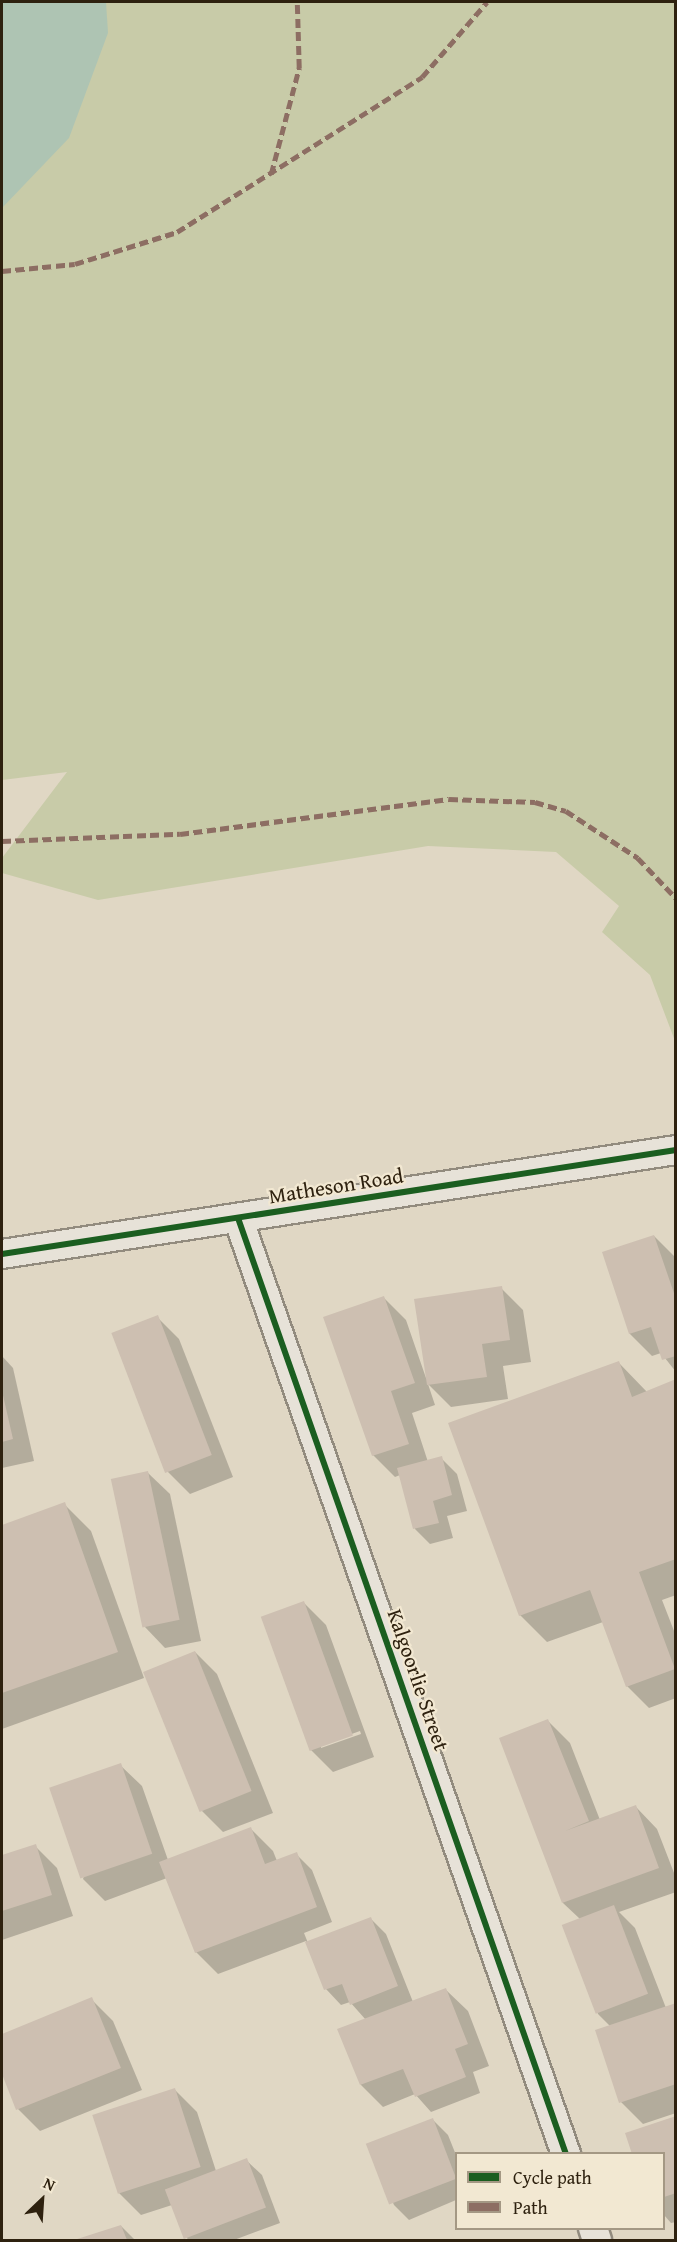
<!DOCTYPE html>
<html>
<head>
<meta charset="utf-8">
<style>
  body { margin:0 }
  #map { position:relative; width:677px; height:2242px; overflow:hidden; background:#e0d7c4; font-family:"Gentium Book Plus",serif }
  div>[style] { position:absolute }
  .green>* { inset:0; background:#c8cba8 }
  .water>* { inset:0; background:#aec4b3 }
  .shadow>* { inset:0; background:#0003 }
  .building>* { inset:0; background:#cdbfb1; transform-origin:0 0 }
  .roads { filter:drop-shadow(2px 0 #928b7e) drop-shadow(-2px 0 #928b7e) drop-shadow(0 2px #928b7e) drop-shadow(0 -2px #928b7e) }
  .minor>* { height:28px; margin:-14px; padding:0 14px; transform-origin:14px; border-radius:14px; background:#e7e2d8 }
  .quiet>* { height:4.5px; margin-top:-2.25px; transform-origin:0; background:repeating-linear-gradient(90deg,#8d6e63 0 9px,transparent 0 13.5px) }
  .cycleway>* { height:6px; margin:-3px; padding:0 3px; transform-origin:3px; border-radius:3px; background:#1b5e20 }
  span { translate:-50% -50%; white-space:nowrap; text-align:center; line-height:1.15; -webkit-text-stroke:4.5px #f2e8d2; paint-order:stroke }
  .street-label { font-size:21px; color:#2e210f }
  .frame { position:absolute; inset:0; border:3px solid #2e210f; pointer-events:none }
  .legend { position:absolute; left:455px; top:2152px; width:210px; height:78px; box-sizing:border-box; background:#f2e8d2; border:2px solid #a49884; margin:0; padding:8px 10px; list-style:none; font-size:18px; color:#2e210f }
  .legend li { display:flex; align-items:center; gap:12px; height:30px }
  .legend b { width:30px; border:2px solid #a49884 }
  .north { position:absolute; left:12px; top:2170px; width:60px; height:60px; -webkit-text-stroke:4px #f2e8d2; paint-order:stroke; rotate:25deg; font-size:16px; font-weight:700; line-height:24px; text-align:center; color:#2e210f }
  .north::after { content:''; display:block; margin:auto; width:21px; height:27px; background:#2e210f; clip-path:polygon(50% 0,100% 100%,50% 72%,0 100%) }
</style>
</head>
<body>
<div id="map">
  <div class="green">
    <i style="clip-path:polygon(2px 2px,675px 2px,675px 1041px,650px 975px,602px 932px,619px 906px,556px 852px,428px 846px,98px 900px,2px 873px,2px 858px,67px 772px,2px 780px)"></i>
  </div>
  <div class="water">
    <i style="clip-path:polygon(2px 2px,106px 2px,108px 33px,69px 138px,2px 208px)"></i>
  </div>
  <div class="shadow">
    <i style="clip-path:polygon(654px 1236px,676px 1258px,676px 1372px,661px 1353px,652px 1356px,630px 1334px,604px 1253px)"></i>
    <i style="clip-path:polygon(501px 1288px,523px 1310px,531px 1362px,503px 1366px,508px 1399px,451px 1407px,428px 1384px,435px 1405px,412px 1413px,428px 1462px,441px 1458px,457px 1474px,467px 1511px,447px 1516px,453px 1538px,430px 1544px,415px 1529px,400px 1475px,395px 1477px,373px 1455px,384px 1298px,406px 1320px,426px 1378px)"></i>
    <i style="clip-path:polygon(157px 1317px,179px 1339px,233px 1477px,190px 1494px,168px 1472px)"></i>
    <i style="clip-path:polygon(2px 1356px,13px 1368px,34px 1461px,2px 1468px)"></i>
    <i style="clip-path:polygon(619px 1363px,647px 1392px,676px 1381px,676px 1595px,662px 1600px,676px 1636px,676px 1698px,649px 1708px,627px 1686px,603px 1622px,547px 1642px,520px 1615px)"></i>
    <i style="clip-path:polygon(148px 1473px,170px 1494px,201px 1641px,165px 1648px,144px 1626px)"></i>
    <i style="clip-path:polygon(64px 1504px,91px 1531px,144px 1678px,2px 1729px,2px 1526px)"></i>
    <i style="clip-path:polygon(evenodd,304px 1603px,326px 1625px,374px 1757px,333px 1772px,311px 1750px,304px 1603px,360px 1731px,361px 1734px,321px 1748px,321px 1745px,360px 1731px)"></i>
    <i style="clip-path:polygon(195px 1652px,217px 1674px,273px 1813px,223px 1832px,201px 1810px)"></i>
    <i style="clip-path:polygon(548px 1721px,570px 1743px,600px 1820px,636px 1807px,657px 1829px,676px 1878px,676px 1892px,619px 1912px,635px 1928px,666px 2008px,676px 2005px,676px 2113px,643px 2124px,621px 2102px,611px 2027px,598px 2014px,564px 1925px,580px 1919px,563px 1903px)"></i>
    <i style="clip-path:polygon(120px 1765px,142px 1786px,168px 1860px,251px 1829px,273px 1851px,277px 1861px,296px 1854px,312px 1870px,332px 1922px,304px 1933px,308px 1943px,371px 1919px,386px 1934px,413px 2002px,446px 1990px,468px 2011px,489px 2066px,473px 2072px,480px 2093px,431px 2112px,415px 2094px,383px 2107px,361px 2085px,366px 2020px,350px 2002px,341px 2005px,326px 1989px,306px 1941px,218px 1974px,196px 1952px,167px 1878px,105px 1901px,83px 1879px)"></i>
    <i style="clip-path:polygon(35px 1846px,57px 1868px,73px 1916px,2px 1940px,2px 1857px)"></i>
    <i style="clip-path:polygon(91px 1999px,113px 2021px,142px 2090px,40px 2131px,18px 2109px,2px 2070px,2px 2035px)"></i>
    <i style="clip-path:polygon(175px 2090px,197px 2112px,216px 2171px,246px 2160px,262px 2175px,280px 2223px,234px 2240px,188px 2240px,172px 2205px,141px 2215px,119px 2193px)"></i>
    <i style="clip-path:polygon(676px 2118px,676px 2222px,671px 2223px,664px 2215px,664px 2154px)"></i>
    <i style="clip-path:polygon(433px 2120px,448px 2135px,456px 2155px,456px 2200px,409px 2220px,394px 2205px,369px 2147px)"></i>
    <i style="clip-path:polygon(121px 2226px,135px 2240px,78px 2240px)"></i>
  </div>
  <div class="building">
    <i style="clip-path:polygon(654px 1235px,676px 1299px,676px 1356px,662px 1360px,651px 1327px,629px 1334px,602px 1252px)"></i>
    <i style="clip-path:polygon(502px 1286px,510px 1340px,482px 1344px,487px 1377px,427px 1385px,414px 1299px)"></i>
    <i style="clip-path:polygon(384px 1296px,415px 1383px,391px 1391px,409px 1444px,372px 1456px,323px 1317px)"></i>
    <i style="left:158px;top:1315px;width:150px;height:50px;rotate:69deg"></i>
    <i style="clip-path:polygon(619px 1361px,632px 1397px,676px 1379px,676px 1559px,639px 1572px,675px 1669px,626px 1687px,590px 1590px,519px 1616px,448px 1423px)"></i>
    <i style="clip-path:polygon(2px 1391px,13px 1439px,2px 1442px)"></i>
    <i style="clip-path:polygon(442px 1456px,452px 1495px,433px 1501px,439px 1523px,413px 1529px,397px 1468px)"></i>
    <i style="left:148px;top:1471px;width:152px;height:38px;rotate:78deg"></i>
    <i style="clip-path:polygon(65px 1502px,118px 1652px,2px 1693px,2px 1525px)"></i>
    <i style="left:304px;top:1601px;width:143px;height:46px;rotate:70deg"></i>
    <i style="left:195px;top:1651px;width:151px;height:56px;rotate:68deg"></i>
    <i style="clip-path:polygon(548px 1719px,589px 1821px,565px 1831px,636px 1805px,659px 1868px,562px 1903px,499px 1738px)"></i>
    <i style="left:121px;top:1763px;width:96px;height:76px;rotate:71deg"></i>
    <i style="clip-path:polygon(251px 1827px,265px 1864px,297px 1852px,317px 1907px,195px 1953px,159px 1862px)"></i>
    <i style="clip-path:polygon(36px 1844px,52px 1895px,2px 1911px,2px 1855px)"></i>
    <i style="left:614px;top:1905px;width:95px;height:56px;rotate:69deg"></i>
    <i style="clip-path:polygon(371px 1917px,398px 1986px,350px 2005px,342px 1984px,324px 1990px,305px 1942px)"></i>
    <i style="clip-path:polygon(446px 1988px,468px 2044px,455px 2049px,466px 2077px,415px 2097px,403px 2069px,360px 2085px,337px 2029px)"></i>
    <i style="clip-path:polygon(92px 1997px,121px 2068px,16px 2110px,2px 2074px,2px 2034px)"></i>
    <i style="clip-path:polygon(676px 2003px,676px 2084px,619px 2103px,595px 2030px)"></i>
    <i style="left:175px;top:2088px;width:83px;height:87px;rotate:72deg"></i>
    <i style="clip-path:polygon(676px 2116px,676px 2193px,664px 2197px,664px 2154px,632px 2154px,625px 2133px)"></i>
    <i style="left:433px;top:2118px;width:65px;height:72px;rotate:69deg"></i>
    <i style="left:247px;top:2158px;width:53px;height:88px;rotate:69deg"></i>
    <i style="clip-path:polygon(121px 2225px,127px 2240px,74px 2240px)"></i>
  </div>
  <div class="roads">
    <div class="minor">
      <i style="left:238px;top:1218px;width:992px;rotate:70.69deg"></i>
      <i style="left:2px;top:1254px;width:682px;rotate:-8.77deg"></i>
      <i style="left:593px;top:2228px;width:13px;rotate:72deg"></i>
    </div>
  </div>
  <div class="quiet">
    <i style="left:271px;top:174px;width:110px;rotate:-75.2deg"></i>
    <i style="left:299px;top:68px;width:66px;rotate:-91.7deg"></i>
    <i style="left:2px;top:271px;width:73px;rotate:-5.5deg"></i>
    <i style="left:75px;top:264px;width:107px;rotate:-17.4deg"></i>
    <i style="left:177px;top:232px;width:290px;rotate:-32.3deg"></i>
    <i style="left:422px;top:77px;width:99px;rotate:-49.1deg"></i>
    <i style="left:2px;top:841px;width:178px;rotate:-2.3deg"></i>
    <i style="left:180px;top:834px;width:271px;rotate:-7.4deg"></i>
    <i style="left:449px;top:799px;width:86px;rotate:2deg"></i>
    <i style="left:535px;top:802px;width:32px;rotate:16deg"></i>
    <i style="left:566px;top:811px;width:86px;rotate:33.1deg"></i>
    <i style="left:638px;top:858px;width:55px;rotate:46.5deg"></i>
  </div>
  <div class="cycleway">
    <i style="left:238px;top:1218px;width:992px;rotate:70.69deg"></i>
    <i style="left:2px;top:1254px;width:682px;rotate:-8.77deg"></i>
  </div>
  <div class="street-label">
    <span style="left:336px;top:1186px;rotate:-9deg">Matheson Road</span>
    <span style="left:418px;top:1680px;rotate:71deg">Kalgoorlie Street</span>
  </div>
  <div class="frame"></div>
  <ul class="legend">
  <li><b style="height:8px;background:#1b5e20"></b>Cycle path</li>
  <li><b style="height:8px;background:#8d6e63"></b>Path</li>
  </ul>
  <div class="north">N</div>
</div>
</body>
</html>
